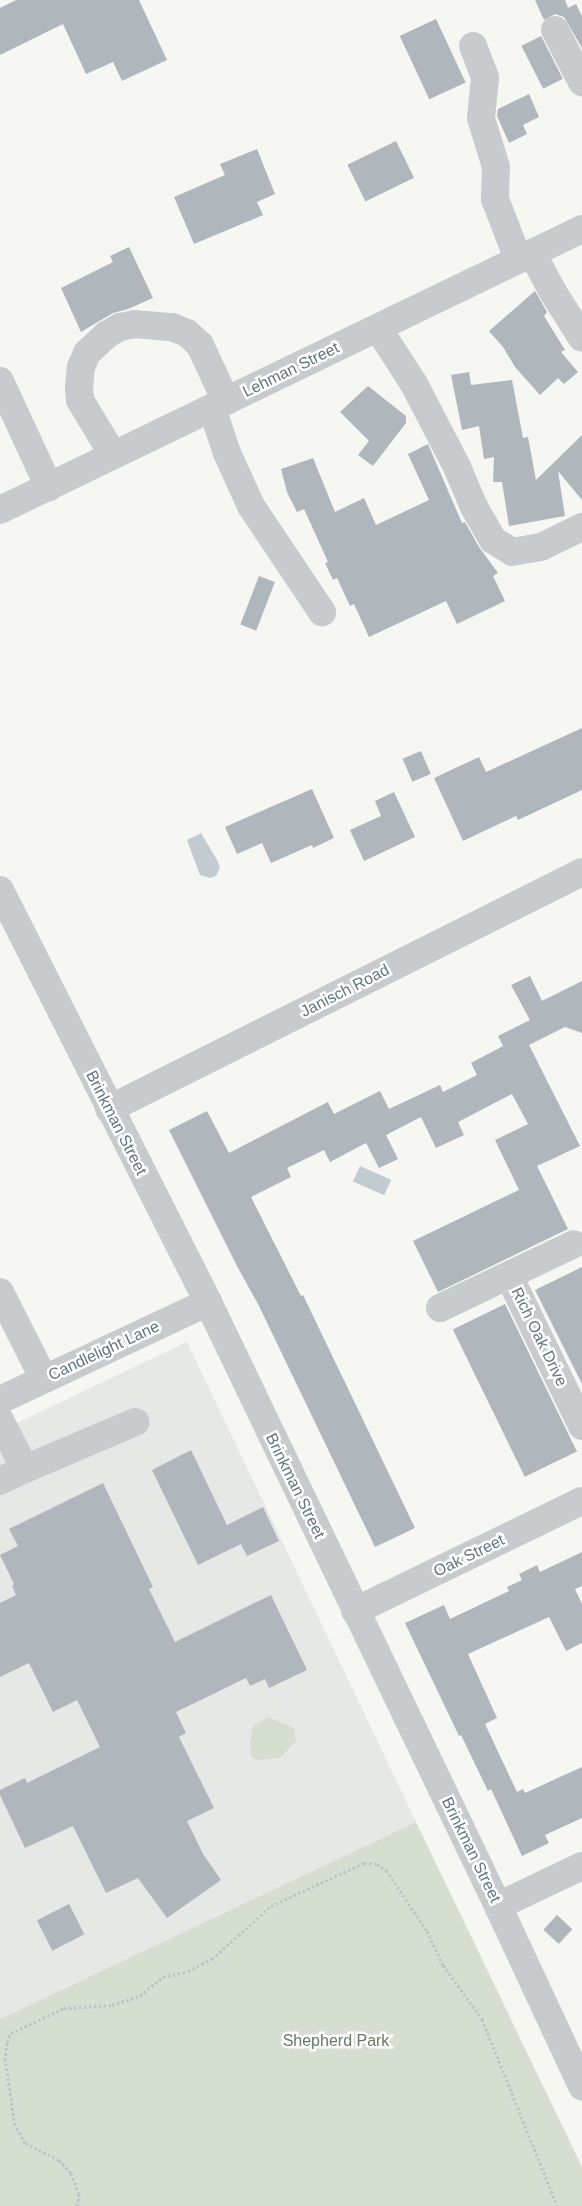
<!DOCTYPE html>
<html>
<head>
<meta charset="utf-8">
<style>
  body { margin:0 }
  #map { position:relative; width:582px; height:2206px; overflow:hidden; background:#f6f6f2; font-family:Arial,sans-serif }
  div>[style] { position:absolute }
  .built>* { inset:0; background:#e6e8e5 }
  .green>* { inset:0; background:#d6ded2 }
  .water>* { inset:0; background:#c1cbd0; transform-origin:0 0 }
  .building>* { inset:0; background:#afb7bd; transform-origin:0 0 }
  .path>* { height:3px; margin-top:-1.5px; transform-origin:0; background:repeating-linear-gradient(90deg,#c0c2c4 0 2.5px,transparent 0 5px) }
  .minor>* { height:28px; margin:-14px; padding:0 14px; transform-origin:14px; border-radius:14px; background:#c8cbce }
  span { translate:-50% -50%; white-space:nowrap; text-align:center; line-height:1.15; -webkit-text-stroke:5px #fff; paint-order:stroke }
  .street-label { font-size:16px; color:#627486 }
  .park-label { font-size:16px; color:#667c62 }
</style>
</head>
<body>
<div id="map">
  <div class="built">
    <i style="clip-path:polygon(187px 1342px,416px 1822px,0 2019px,0 1431px)"></i>
  </div>
  <div class="green">
    <i style="clip-path:polygon(268px 1717px,294px 1728px,296px 1741px,280px 1758px,257px 1760px,251px 1757px,250px 1742px,253px 1726px)"></i>
    <i style="clip-path:polygon(416px 1822px,582px 2167px,582px 2206px,0 2206px,0 2019px)"></i>
  </div>
  <div class="water">
    <i style="clip-path:polygon(201px 833px,217px 860px,220px 867px,216px 876px,210px 878px,200px 875px,187px 840px)"></i>
    <i style="left:360px;top:1166px;width:34px;height:17px;rotate:24deg"></i>
  </div>
  <div class="building">
    <i style="clip-path:polygon(16px 0,139px 0,167px 60px,122px 81px,113px 62px,86px 74px,63px 24px,0 55px,0 8px)"></i>
    <i style="clip-path:polygon(535px 0,565px 0,568px 8px,576px 4px,582px 16px,582px 48px,564px 17px,555px 14px,544px 20px)"></i>
    <i style="left:436px;top:19px;width:70px;height:40px;rotate:65deg"></i>
    <i style="left:541px;top:36px;width:48px;height:22px;rotate:63deg"></i>
    <i style="clip-path:polygon(529px 94px,539px 117px,523px 125px,527px 134px,509px 143px,497px 116px,498px 109px)"></i>
    <i style="left:396px;top:141px;width:41px;height:54px;rotate:64deg"></i>
    <i style="clip-path:polygon(257px 149px,275px 194px,257px 202px,263px 215px,194px 244px,174px 197px,225px 175px,220px 164px)"></i>
    <i style="clip-path:polygon(129px 247px,153px 298px,128px 309px,113px 313px,81px 332px,61px 288px,113px 262px,110px 256px)"></i>
    <i style="clip-path:polygon(535px 291px,547px 312px,544px 316px,565px 350px,561px 352px,578px 372px,564px 384px,558px 378px,540px 395px,515px 367px,503px 347px,489px 331px)"></i>
    <i style="clip-path:polygon(469px 372px,471px 385px,512px 380px,523px 438px,528px 437px,536px 480px,582px 435px,582px 500px,558px 471px,565px 516px,509px 526px,502px 482px,493px 482px,494px 457px,484px 459px,479px 426px,462px 430px,451px 375px)"></i>
    <i style="clip-path:polygon(368px 386px,406px 416px,406px 423px,373px 466px,358px 455px,369px 441px,340px 412px)"></i>
    <i style="clip-path:polygon(428px 444px,462px 523px,465px 522px,479px 547px,498px 573px,493px 576px,505px 601px,457px 624px,446px 601px,369px 637px,354px 604px,350px 606px,337px 578px,333px 580px,325px 563px,328px 562px,304px 509px,297px 512px,287px 492px,281px 469px,313px 458px,335px 512px,364px 498px,376px 525px,429px 500px,408px 454px)"></i>
    <i style="left:259px;top:576px;width:17px;height:52px;rotate:21deg"></i>
    <i style="clip-path:polygon(582px 728px,582px 790px,518px 820px,516px 816px,463px 841px,434px 778px,479px 757px,486px 772px)"></i>
    <i style="left:421px;top:751px;width:25px;height:20px;rotate:67deg"></i>
    <i style="clip-path:polygon(312px 789px,334px 838px,313px 848px,312px 845px,271px 863px,262px 843px,237px 854px,225px 827px)"></i>
    <i style="clip-path:polygon(394px 792px,415px 837px,364px 861px,350px 830px,381px 816px,375px 801px)"></i>
    <i style="clip-path:polygon(530px 976px,542px 1001px,582px 981px,582px 1033px,565px 1027px,529px 1045px,580px 1146px,537px 1166px,568px 1229px,438px 1292px,413px 1241px,519px 1190px,495px 1140px,528px 1124px,512px 1094px,458px 1122px,464px 1135px,436px 1148px,421px 1117px,386px 1135px,398px 1159px,379px 1168px,366px 1143px,330px 1162px,324px 1150px,287px 1168px,291px 1177px,251px 1197px,301px 1296px,303px 1295px,415px 1528px,375px 1547px,258px 1304px,238px 1268px,169px 1130px,207px 1111px,229px 1153px,328px 1102px,334px 1114px,380px 1091px,389px 1109px,440px 1085px,443px 1092px,477px 1075px,471px 1063px,503px 1046px,498px 1036px,530px 1020px,511px 985px)"></i>
    <i style="clip-path:polygon(582px 1267px,582px 1384px,535px 1290px)"></i>
    <i style="left:505px;top:1304px;width:164px;height:58px;rotate:64deg"></i>
    <i style="clip-path:polygon(191px 1450px,227px 1525px,263px 1507px,279px 1541px,247px 1556px,241px 1544px,198px 1565px,152px 1470px)"></i>
    <i style="clip-path:polygon(103px 1483px,153px 1587px,149px 1589px,175px 1642px,271px 1595px,307px 1670px,269px 1688px,265px 1679px,250px 1686px,246px 1678px,176px 1712px,186px 1733px,179px 1737px,214px 1808px,187px 1821px,203px 1854px,221px 1880px,167px 1918px,138px 1878px,106px 1893px,73px 1826px,25px 1848px,0 1795px,0 1790px,25px 1778px,27px 1783px,100px 1747px,77px 1700px,53px 1712px,29px 1663px,0 1677px,0 1603px,16px 1595px,12px 1586px,14px 1584px,0 1555px,18px 1546px,9px 1529px)"></i>
    <i style="clip-path:polygon(582px 1552px,582px 1586px,575px 1589px,582px 1604px,582px 1643px,566px 1651px,549px 1617px,468px 1654px,497px 1718px,485px 1724px,517px 1792px,523px 1789px,525px 1793px,582px 1767px,582px 1818px,545px 1835px,549px 1843px,522px 1856px,491px 1789px,488px 1791px,461px 1735px,459px 1736px,405px 1623px,444px 1605px,450px 1619px,509px 1591px,507px 1587px,522px 1580px,519px 1574px,537px 1565px,540px 1572px)"></i>
    <i style="left:69px;top:1904px;width:34px;height:36px;rotate:63deg"></i>
    <i style="left:557px;top:1915px;width:21px;height:20px;rotate:43deg"></i>
  </div>
  <div class="path">
    <i style="left:77px;top:2206px;width:12px;rotate:-81deg"></i>
    <i style="left:79px;top:2194px;width:22px;rotate:-111deg"></i>
    <i style="left:71px;top:2173px;width:18px;rotate:-133deg"></i>
    <i style="left:59px;top:2160px;width:38px;rotate:-153deg"></i>
    <i style="left:25px;top:2143px;width:21px;rotate:-119deg"></i>
    <i style="left:15px;top:2125px;width:66px;rotate:-98.7deg"></i>
    <i style="left:5px;top:2060px;width:18px;rotate:-84deg"></i>
    <i style="left:7px;top:2042px;width:10px;rotate:-66deg"></i>
    <i style="left:11px;top:2033px;width:59px;rotate:-25.3deg"></i>
    <i style="left:64px;top:2008px;width:48px;rotate:-3.6deg"></i>
    <i style="left:112px;top:2005px;width:29px;rotate:-18deg"></i>
    <i style="left:140px;top:1996px;width:30px;rotate:-40deg"></i>
    <i style="left:163px;top:1977px;width:26px;rotate:-13deg"></i>
    <i style="left:188px;top:1971px;width:27px;rotate:-27deg"></i>
    <i style="left:212px;top:1959px;width:79px;rotate:-41.9deg"></i>
    <i style="left:271px;top:1906px;width:102px;rotate:-24.8deg"></i>
    <i style="left:364px;top:1863px;width:13px;rotate:4deg"></i>
    <i style="left:377px;top:1864px;width:11px;rotate:34deg"></i>
    <i style="left:386px;top:1870px;width:73px;rotate:56.1deg"></i>
    <i style="left:427px;top:1931px;width:38px;rotate:65deg"></i>
    <i style="left:443px;top:1965px;width:67px;rotate:54.2deg"></i>
    <i style="left:482px;top:2019px;width:201px;rotate:68.1deg"></i>
  </div>
  <div class="minor">
    <i style="left:555px;top:30px;width:59px;rotate:62.6deg"></i>
    <i style="left:473px;top:46px;width:34px;rotate:69deg"></i>
    <i style="left:485px;top:78px;width:40px;rotate:95.7deg"></i>
    <i style="left:481px;top:118px;width:51px;rotate:73deg"></i>
    <i style="left:496px;top:167px;width:32px;rotate:92deg"></i>
    <i style="left:495px;top:199px;width:64px;rotate:69deg"></i>
    <i style="left:532px;top:253px;width:44px;rotate:61.7deg"></i>
    <i style="left:553px;top:292px;width:54px;rotate:57.8deg"></i>
    <i style="left:378px;top:328px;width:67px;rotate:57.3deg"></i>
    <i style="left:414px;top:384px;width:93px;rotate:62.6deg"></i>
    <i style="left:457px;top:467px;width:43px;rotate:67deg"></i>
    <i style="left:474px;top:507px;width:38px;rotate:60deg"></i>
    <i style="left:493px;top:540px;width:22px;rotate:32deg"></i>
    <i style="left:512px;top:552px;width:29px;rotate:-10deg"></i>
    <i style="left:541px;top:547px;width:46px;rotate:-26deg"></i>
    <i style="left:0;top:381px;width:117px;rotate:65.2deg"></i>
    <i style="left:212px;top:408px;width:47px;rotate:71.6deg"></i>
    <i style="left:227px;top:453px;width:58px;rotate:65.6deg"></i>
    <i style="left:251px;top:506px;width:128px;rotate:56.2deg"></i>
    <i style="left:113px;top:455px;width:64px;rotate:-121deg"></i>
    <i style="left:80px;top:400px;width:12px;rotate:-95deg"></i>
    <i style="left:79px;top:388px;width:21px;rotate:-85deg"></i>
    <i style="left:81px;top:367px;width:15px;rotate:-67deg"></i>
    <i style="left:87px;top:353px;width:26px;rotate:-43deg"></i>
    <i style="left:106px;top:335px;width:16px;rotate:-30deg"></i>
    <i style="left:120px;top:327px;width:15px;rotate:-11deg"></i>
    <i style="left:135px;top:324px;width:37px;rotate:5deg"></i>
    <i style="left:172px;top:327px;width:16px;rotate:22deg"></i>
    <i style="left:187px;top:333px;width:18px;rotate:43deg"></i>
    <i style="left:200px;top:345px;width:62px;rotate:65.1deg"></i>
    <i style="left:0;top:510px;width:646px;rotate:-25.77deg"></i>
    <i style="left:0;top:890px;width:462px;rotate:63.2deg"></i>
    <i style="left:208px;top:1302px;width:670px;rotate:64.35deg"></i>
    <i style="left:498px;top:1906px;width:199px;rotate:65deg"></i>
    <i style="left:109px;top:1109px;width:529px;rotate:-26.61deg"></i>
    <i style="left:509px;top:1276px;width:167px;rotate:64deg"></i>
    <i style="left:0;top:1292px;width:97px;rotate:63.2deg"></i>
    <i style="left:440px;top:1308px;width:148px;rotate:-25.5deg"></i>
    <i style="left:0;top:1400px;width:230px;rotate:-25.2deg"></i>
    <i style="left:0;top:1420px;width:55px;rotate:63deg"></i>
    <i style="left:25px;top:1469px;width:120px;rotate:-23.1deg"></i>
    <i style="left:0;top:1481px;width:28px;rotate:-26deg"></i>
    <i style="left:355px;top:1611px;width:252px;rotate:-25.9deg"></i>
    <i style="left:498px;top:1906px;width:93px;rotate:-25.5deg"></i>
  </div>
  <div class="street-label">
    <span style="left:291px;top:370px;rotate:-26deg">Lehman Street</span>
    <span style="left:345px;top:991px;rotate:-27deg">Janisch Road</span>
    <span style="left:116px;top:1123px;rotate:63deg">Brinkman Street</span>
    <span style="left:539px;top:1337px;rotate:64deg">Rich Oak Drive</span>
    <span style="left:104px;top:1351px;rotate:-25deg">Candlelight Lane</span>
    <span style="left:295px;top:1486px;rotate:64deg">Brinkman Street</span>
    <span style="left:469px;top:1556px;rotate:-26deg">Oak Street</span>
    <span style="left:471px;top:1850px;rotate:64deg">Brinkman Street</span>
  </div>
  <div class="park-label">
    <span style="left:336px;top:2041px">Shepherd Park</span>
  </div>
</div>
</body>
</html>
